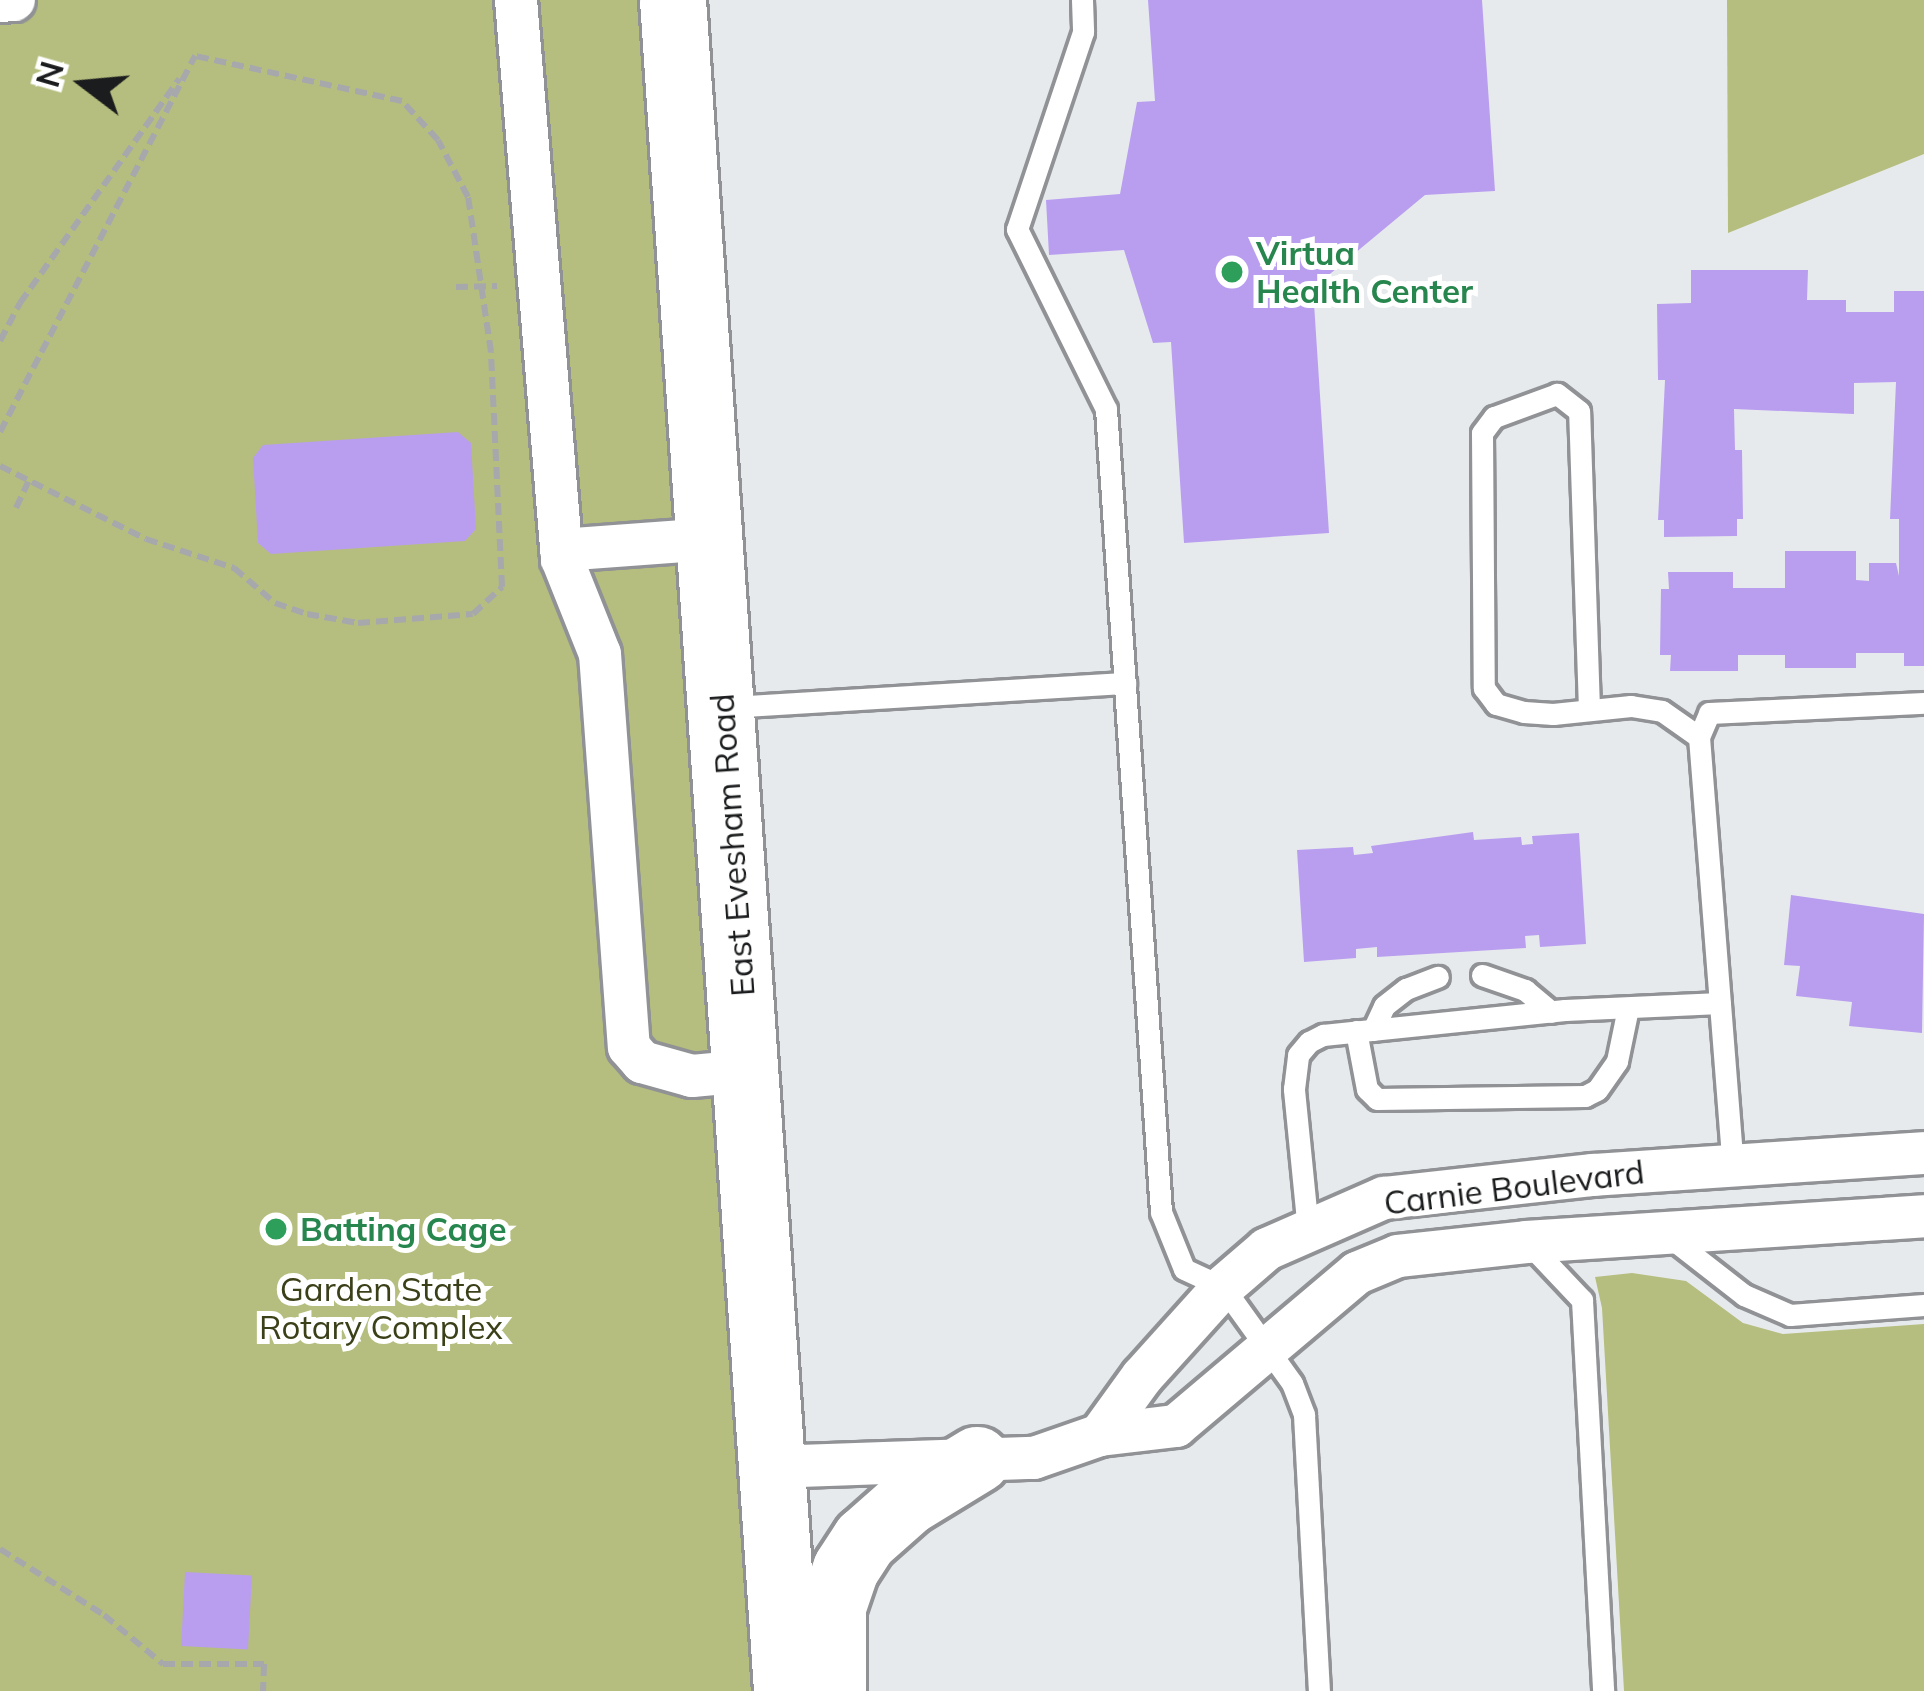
<!DOCTYPE html>
<html>
<head>
<meta charset="utf-8">
<style>
  body { margin:0 }
  #map { position:relative; width:1924px; height:1691px; overflow:hidden; background:#e7eaed; font-family:Mulish,sans-serif }
  div>[style] { position:absolute }
  .green>* { inset:0; background:#b5be7e }
  .building>* { inset:0; background:#b99ef0; transform-origin:0 0 }
  .path>* { height:6px; margin-top:-3px; transform-origin:0; background:repeating-linear-gradient(90deg,#a6a8ab 0 12px,transparent 0 18px) }
  .roads { filter:drop-shadow(3px 0 #909295) drop-shadow(-3px 0 #909295) drop-shadow(0 3px #909295) drop-shadow(0 -3px #909295) }
  .service>* { height:21px; margin:-10.5px; padding:0 10.5px; transform-origin:10.5px; border-radius:10.5px; background:#fff }
  .minor>* { height:42px; margin:-21px; padding:0 21px; transform-origin:21px; border-radius:21px; background:#fff }
  .primary>* { height:66px; margin:-33px; padding:0 33px; transform-origin:33px; border-radius:33px; background:#fff }
  .dots>* { width:33px; height:33px; translate:-50% -50%; box-sizing:border-box; border:6px solid #fff; border-radius:50% }
  span { translate:-50% -50%; white-space:nowrap; text-align:center; line-height:1.15; -webkit-text-stroke:10px #fff; paint-order:stroke }
  .leisure-label { font-size:33px; color:#27864d; font-weight:700 }
  .left { translate:0 -50%; text-align:left }
  .street-label { font-size:33px; color:#1b1c1d }
  .park-label { font-size:33px; color:#3c4019 }
  .north { position:absolute; left:24px; top:24px; width:120px; height:120px; -webkit-text-stroke:9px #fff; paint-order:stroke; rotate:286deg; font-size:33px; font-weight:700; line-height:48px; text-align:center; color:#1b1c1d }
  .north::after { content:''; display:block; margin:auto; width:42px; height:54px; background:#1b1c1d; clip-path:polygon(50% 0,100% 100%,50% 72%,0 100%) }
</style>
</head>
<body>
<div id="map">
  <div class="green">
    <i style="clip-path:polygon(0 0,673px 0,787px 1691px,0 1691px)"></i>
    <i style="clip-path:polygon(1727px 0,1924px 0,1924px 154px,1728px 233px)"></i>
    <i style="clip-path:polygon(1632px 1273px,1686px 1281px,1743px 1323px,1783px 1334px,1924px 1324px,1924px 1691px,1624px 1691px,1602px 1308px,1595px 1277px)"></i>
  </div>
  <div class="building">
    <i style="clip-path:polygon(1148px 0,1482px 0,1495px 191px,1425px 195px,1313px 288px,1329px 533px,1184px 543px,1171px 342px,1153px 343px,1124px 250px,1049px 255px,1046px 200px,1120px 194px,1137px 102px,1155px 101px)"></i>
    <i style="clip-path:polygon(1691px 270px,1808px 270px,1807px 300px,1846px 300px,1846px 312px,1894px 312px,1894px 291px,1924px 291px,1924px 666px,1904px 666px,1904px 653px,1856px 653px,1856px 668px,1785px 668px,1785px 655px,1738px 655px,1738px 671px,1670px 671px,1671px 655px,1660px 655px,1661px 589px,1669px 589px,1668px 572px,1733px 572px,1733px 588px,1785px 588px,1785px 551px,1856px 551px,1856px 580px,1869px 581px,1869px 563px,1896px 563px,1899px 576px,1899px 519px,1890px 519px,1896px 382px,1854px 383px,1854px 414px,1734px 409px,1735px 450px,1742px 450px,1743px 519px,1737px 519px,1737px 536px,1664px 537px,1664px 520px,1658px 520px,1665px 380px,1658px 380px,1657px 304px,1691px 303px)"></i>
    <i style="clip-path:polygon(458px 432px,471px 443px,476px 529px,465px 541px,271px 554px,258px 543px,253px 458px,263px 445px)"></i>
    <i style="clip-path:polygon(1473px 832px,1474px 840px,1521px 837px,1522px 845px,1533px 844px,1532px 836px,1579px 833px,1586px 944px,1540px 947px,1539px 935px,1525px 936px,1526px 948px,1377px 957px,1377px 947px,1356px 949px,1356px 958px,1304px 962px,1297px 850px,1353px 847px,1354px 855px,1373px 853px,1371px 846px)"></i>
    <i style="clip-path:polygon(1791px 895px,1924px 914px,1922px 1033px,1849px 1026px,1852px 1002px,1796px 996px,1800px 966px,1784px 965px)"></i>
    <i style="left:185px;top:1572px;width:67px;height:74px;rotate:3deg"></i>
  </div>
  <div class="path">
    <i style="left:456px;top:287px;width:41px;rotate:-1.4deg"></i>
    <i style="left:0;top:341px;width:43px;rotate:-62.2deg"></i>
    <i style="left:20px;top:303px;width:275px;rotate:-54.6deg"></i>
    <i style="left:0;top:432px;width:424px;rotate:-62.6deg"></i>
    <i style="left:0;top:466px;width:163px;rotate:26.6deg"></i>
    <i style="left:146px;top:539px;width:93px;rotate:18.2deg"></i>
    <i style="left:234px;top:568px;width:54px;rotate:40.5deg"></i>
    <i style="left:275px;top:603px;width:34px;rotate:19deg"></i>
    <i style="left:307px;top:614px;width:52px;rotate:10deg"></i>
    <i style="left:358px;top:623px;width:115px;rotate:-4.5deg"></i>
    <i style="left:473px;top:614px;width:40px;rotate:-43deg"></i>
    <i style="left:502px;top:587px;width:235px;rotate:-92.7deg"></i>
    <i style="left:491px;top:352px;width:157px;rotate:-98.4deg"></i>
    <i style="left:468px;top:197px;width:64px;rotate:-117.8deg"></i>
    <i style="left:438px;top:140px;width:53px;rotate:-132.7deg"></i>
    <i style="left:402px;top:101px;width:212px;rotate:-167.7deg"></i>
    <i style="left:16px;top:508px;width:29px;rotate:-65deg"></i>
    <i style="left:0;top:1549px;width:123px;rotate:32.4deg"></i>
    <i style="left:104px;top:1615px;width:77px;rotate:39.7deg"></i>
    <i style="left:163px;top:1664px;width:101px"></i>
    <i style="left:264px;top:1664px;width:27px;rotate:92deg"></i>
  </div>
  <div class="roads">
    <div class="service">
      <i style="left:1082px;top:0;width:32px;rotate:88deg"></i>
      <i style="left:1083px;top:32px;width:208px;rotate:108.5deg"></i>
      <i style="left:1017px;top:229px;width:201px;rotate:63.7deg"></i>
      <i style="left:1106px;top:409px;width:805px;rotate:86.08deg"></i>
      <i style="left:1161px;top:1212px;width:61px;rotate:68deg"></i>
      <i style="left:1184px;top:1269px;width:43px;rotate:24.8deg"></i>
      <i style="left:1223px;top:1287px;width:118px;rotate:54.3deg"></i>
      <i style="left:1292px;top:1383px;width:34px;rotate:69deg"></i>
      <i style="left:1304px;top:1415px;width:276px;rotate:86.9deg"></i>
      <i style="left:730px;top:707px;width:396px;rotate:-3.5deg"></i>
      <i style="left:1589px;top:709px;width:298px;rotate:-91.9deg"></i>
      <i style="left:1579px;top:411px;width:28px;rotate:-142deg"></i>
      <i style="left:1557px;top:394px;width:67px;rotate:159.9deg"></i>
      <i style="left:1494px;top:417px;width:20px;rotate:127deg"></i>
      <i style="left:1482px;top:433px;width:255px;rotate:89.6deg"></i>
      <i style="left:1484px;top:688px;width:20px;rotate:53deg"></i>
      <i style="left:1496px;top:704px;width:29px;rotate:16deg"></i>
      <i style="left:1524px;top:712px;width:29px;rotate:4deg"></i>
      <i style="left:1553px;top:714px;width:78px;rotate:-5.9deg"></i>
      <i style="left:1631px;top:706px;width:31px;rotate:9deg"></i>
      <i style="left:1662px;top:711px;width:45px;rotate:35.1deg"></i>
      <i style="left:1699px;top:737px;width:429px;rotate:85.5deg"></i>
      <i style="left:1699px;top:737px;width:26px;rotate:-67deg"></i>
      <i style="left:1709px;top:713px;width:215px;rotate:-2.7deg"></i>
      <i style="left:1482px;top:975px;width:46px;rotate:19.2deg"></i>
      <i style="left:1525px;top:990px;width:34px;rotate:40deg"></i>
      <i style="left:1373px;top:1030px;width:26px;rotate:-65deg"></i>
      <i style="left:1384px;top:1006px;width:28px;rotate:-38deg"></i>
      <i style="left:1406px;top:989px;width:34px;rotate:-21deg"></i>
      <i style="left:1356px;top:1031px;width:59px;rotate:79.3deg"></i>
      <i style="left:1367px;top:1089px;width:14px;rotate:45deg"></i>
      <i style="left:1377px;top:1099px;width:208px;rotate:-0.8deg"></i>
      <i style="left:1585px;top:1096px;width:13px;rotate:-27deg"></i>
      <i style="left:1597px;top:1090px;width:35px;rotate:-55deg"></i>
      <i style="left:1617px;top:1061px;width:54px;rotate:-78.3deg"></i>
      <i style="left:1308px;top:1230px;width:142px;rotate:-95.7deg"></i>
      <i style="left:1294px;top:1089px;width:34px;rotate:-83deg"></i>
      <i style="left:1298px;top:1055px;width:17px;rotate:-50deg"></i>
      <i style="left:1309px;top:1042px;width:16px;rotate:-27deg"></i>
      <i style="left:1323px;top:1035px;width:243px;rotate:-5.9deg"></i>
      <i style="left:1565px;top:1010px;width:155px;rotate:-2.6deg"></i>
      <i style="left:1667px;top:1235px;width:98px;rotate:37.9deg"></i>
      <i style="left:1744px;top:1295px;width:50px;rotate:23.5deg"></i>
      <i style="left:1790px;top:1315px;width:134px;rotate:-4.3deg"></i>
      <i style="left:1530px;top:1245px;width:76px;rotate:46.6deg"></i>
      <i style="left:1582px;top:1300px;width:392px;rotate:86.9deg"></i>
    </div>
    <div class="minor">
      <i style="left:516px;top:0;width:561px;rotate:85.3deg"></i>
      <i style="left:562px;top:559px;width:102px;rotate:68.2deg"></i>
      <i style="left:600px;top:654px;width:394px;rotate:85.8deg"></i>
      <i style="left:629px;top:1047px;width:20px;rotate:49deg"></i>
      <i style="left:642px;top:1062px;width:52px;rotate:15.6deg"></i>
      <i style="left:692px;top:1076px;width:55px;rotate:-5.2deg"></i>
      <i style="left:0;top:1px;width:14px;rotate:-4deg"></i>
      <i style="left:561px;top:550px;width:150px;rotate:-4.2deg"></i>
      <i style="left:1100px;top:1435px;width:72px;rotate:-54.1deg"></i>
      <i style="left:1142px;top:1377px;width:121px;rotate:-48deg"></i>
      <i style="left:1223px;top:1287px;width:58px;rotate:-40.8deg"></i>
      <i style="left:1267px;top:1249px;width:128px;rotate:-23.6deg"></i>
      <i style="left:1384px;top:1198px;width:210px;rotate:-6.3deg"></i>
      <i style="left:1593px;top:1175px;width:332px;rotate:-3.8deg"></i>
      <i style="left:771px;top:1467px;width:263px;rotate:-2deg"></i>
      <i style="left:1034px;top:1458px;width:70px;rotate:-19.2deg"></i>
      <i style="left:1100px;top:1435px;width:77px;rotate:-6.8deg"></i>
      <i style="left:1176px;top:1426px;width:237px;rotate:-40.2deg"></i>
      <i style="left:1357px;top:1273px;width:44px;rotate:-22.5deg"></i>
      <i style="left:1398px;top:1256px;width:129px;rotate:-6.2deg"></i>
      <i style="left:1526px;top:1242px;width:399px;rotate:-3.7deg"></i>
    </div>
    <div class="primary">
      <i style="left:673px;top:0;width:1695px;rotate:86.14deg"></i>
      <i style="left:833px;top:1691px;width:84px;rotate:-90deg"></i>
      <i style="left:833px;top:1607px;width:40px;rotate:-71.1deg"></i>
      <i style="left:846px;top:1569px;width:35px;rotate:-57deg"></i>
      <i style="left:865px;top:1540px;width:57px;rotate:-41.5deg"></i>
      <i style="left:908px;top:1502px;width:81px;rotate:-31.3deg"></i>
    </div>
  </div>
  <div class="dots">
    <i style="left:1232px;top:272px;background:#2e9e5b"></i>
    <i style="left:276px;top:1229px;background:#2e9e5b"></i>
  </div>
  <div class="leisure-label">
    <span class="left" style="left:1256px;top:272px">Virtua<br>Health Center</span>
    <span class="left" style="left:300px;top:1229px">Batting Cage</span>
  </div>
  <div class="street-label">
    <span style="left:732px;top:845px;rotate:-94deg">East Evesham Road</span>
    <span style="left:1514px;top:1187px;rotate:-7deg">Carnie Boulevard</span>
  </div>
  <div class="park-label">
    <span style="left:381px;top:1308px">Garden State<br>Rotary Complex</span>
  </div>
  <div class="north">N</div>
</div>
</body>
</html>
